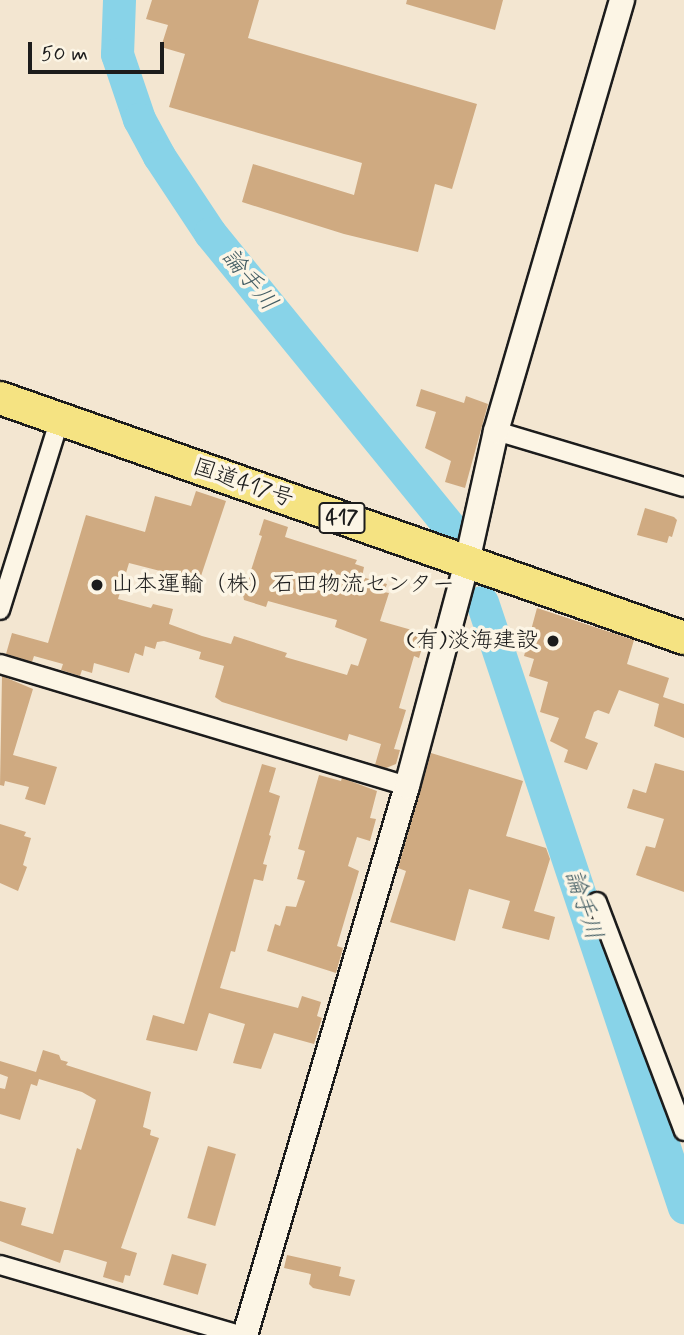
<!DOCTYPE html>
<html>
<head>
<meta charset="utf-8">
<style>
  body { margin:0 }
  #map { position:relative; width:684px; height:1335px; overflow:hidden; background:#f3e6d1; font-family:Mynerve,"Klee One",sans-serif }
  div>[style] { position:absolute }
  .river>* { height:33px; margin:-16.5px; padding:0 16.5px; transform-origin:16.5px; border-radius:16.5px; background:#88d3e8 }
  .building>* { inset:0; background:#cfaa81; transform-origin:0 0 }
  .roads { filter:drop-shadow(2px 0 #1c1c1c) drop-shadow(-2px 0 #1c1c1c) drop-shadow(0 2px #1c1c1c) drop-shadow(0 -2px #1c1c1c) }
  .street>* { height:18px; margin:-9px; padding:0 9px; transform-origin:9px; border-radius:9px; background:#fcf5e5 }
  .secondary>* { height:24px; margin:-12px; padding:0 12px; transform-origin:12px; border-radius:12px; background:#fcf5e5 }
  .highway>* { height:32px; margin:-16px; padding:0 16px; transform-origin:16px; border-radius:16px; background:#f5e382 }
  .dots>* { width:19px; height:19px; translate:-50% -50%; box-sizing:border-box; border:4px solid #fcf5e5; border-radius:50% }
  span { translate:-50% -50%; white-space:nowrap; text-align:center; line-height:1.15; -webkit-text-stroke:7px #fcf5e5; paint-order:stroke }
  .shield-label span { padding:2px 5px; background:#fcf5e5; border:2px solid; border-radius:5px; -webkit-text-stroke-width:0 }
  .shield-label { font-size:21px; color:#1c1c1c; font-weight:700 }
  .street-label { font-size:23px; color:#1c1c1c }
  .poi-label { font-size:23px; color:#1c1c1c }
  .left { translate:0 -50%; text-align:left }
  .right { translate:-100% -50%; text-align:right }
  .water-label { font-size:24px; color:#425c63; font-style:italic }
  .scale { position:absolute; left:28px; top:42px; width:136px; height:32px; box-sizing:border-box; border:4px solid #1c1c1c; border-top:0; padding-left:9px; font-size:21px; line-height:24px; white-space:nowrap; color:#1c1c1c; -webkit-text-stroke:5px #fcf5e5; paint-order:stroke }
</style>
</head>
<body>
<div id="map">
  <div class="river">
    <i style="left:119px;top:0;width:54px;rotate:92.1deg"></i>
    <i style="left:117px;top:54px;width:69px;rotate:71.3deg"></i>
    <i style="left:139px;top:119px;width:42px;rotate:61.6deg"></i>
    <i style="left:159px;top:156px;width:92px;rotate:56.5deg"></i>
    <i style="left:210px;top:233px;width:380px;rotate:50.8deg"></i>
    <i style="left:482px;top:602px;width:638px;rotate:71.54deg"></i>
  </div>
  <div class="building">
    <i style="clip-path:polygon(152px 0,259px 0,248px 38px,477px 104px,452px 189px,435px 184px,418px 252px,344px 234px,242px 202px,253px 164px,354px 195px,362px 163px,169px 107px,185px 54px,161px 47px,168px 25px,146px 19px)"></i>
    <i style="clip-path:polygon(407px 0,503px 0,495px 30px,406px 4px)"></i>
    <i style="clip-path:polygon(421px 389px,464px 403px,466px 396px,488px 404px,465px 488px,445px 482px,451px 461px,425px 448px,436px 412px,416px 406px)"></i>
    <i style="clip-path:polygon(196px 491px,226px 501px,196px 591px,169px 583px,172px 574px,129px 563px,118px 599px,151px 608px,153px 604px,173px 609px,169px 624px,202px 636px,231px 644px,234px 636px,287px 653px,285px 657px,347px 675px,351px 664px,358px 666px,367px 639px,335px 627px,337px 620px,268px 601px,266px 607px,244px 600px,243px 595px,262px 536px,259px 535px,264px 519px,288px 527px,285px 537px,357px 560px,355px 564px,364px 567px,362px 577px,387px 584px,384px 592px,389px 593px,380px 621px,426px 634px,419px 658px,414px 656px,399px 708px,406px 710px,394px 749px,400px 750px,396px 764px,386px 768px,375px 765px,381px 744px,349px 734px,347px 741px,222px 702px,215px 697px,224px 666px,199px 659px,201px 652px,164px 641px,157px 642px,155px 649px,145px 646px,143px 656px,135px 653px,129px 673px,94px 663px,92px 673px,82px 670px,80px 676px,61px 670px,63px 664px,34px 656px,32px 662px,6px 654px,12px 633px,48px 643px,86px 515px,145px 532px,155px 496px,191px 506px)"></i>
    <i style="clip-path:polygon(645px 508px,674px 517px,677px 520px,672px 537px,669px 536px,667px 543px,637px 535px)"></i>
    <i style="clip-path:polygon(537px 608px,634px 640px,627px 664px,669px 678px,663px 697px,684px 704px,684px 738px,654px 726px,659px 704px,619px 690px,609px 714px,598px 710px,594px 712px,585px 738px,598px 743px,587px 770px,564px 762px,568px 750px,550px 741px,559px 718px,540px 712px,548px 682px,529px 676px,534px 659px,524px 656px)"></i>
    <i style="clip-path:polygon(2px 676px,33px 689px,13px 755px,57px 767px,45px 805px,25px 799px,29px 787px,5px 781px,4px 786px,0 785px)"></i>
    <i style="clip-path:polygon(431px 753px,523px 781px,506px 836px,546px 848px,550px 859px,534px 911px,555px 917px,549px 940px,502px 928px,510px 901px,469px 889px,455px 941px,390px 922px,406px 871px,398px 868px)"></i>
    <i style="clip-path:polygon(655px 763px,684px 771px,684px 892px,636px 875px,646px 846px,655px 848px,664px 819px,627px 808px,633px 789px,646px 793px)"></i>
    <i style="clip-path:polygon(262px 764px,276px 768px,269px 792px,280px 796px,269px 835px,271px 836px,263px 864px,267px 865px,263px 881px,254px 879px,235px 952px,231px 951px,220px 988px,298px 1008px,302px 996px,321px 1002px,317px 1016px,322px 1018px,314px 1044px,274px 1033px,261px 1069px,233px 1063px,245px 1024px,209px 1013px,197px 1051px,146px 1040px,153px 1015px,184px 1024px)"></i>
    <i style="clip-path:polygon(319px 775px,341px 781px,342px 778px,377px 791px,370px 818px,376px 819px,370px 841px,357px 837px,348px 866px,359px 871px,337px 946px,343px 948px,336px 973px,267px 951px,275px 924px,280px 926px,286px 906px,296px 907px,305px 881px,297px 879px,305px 851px,298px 849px)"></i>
    <i style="clip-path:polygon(0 824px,26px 832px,24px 836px,31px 838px,23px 865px,27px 867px,18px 891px,0 883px)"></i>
    <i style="clip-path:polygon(43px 1050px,59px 1055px,61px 1060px,68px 1062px,66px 1065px,151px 1092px,143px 1127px,151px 1130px,150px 1135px,159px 1138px,121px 1248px,137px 1253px,130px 1276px,125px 1275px,123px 1283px,103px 1277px,107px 1262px,68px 1250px,64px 1250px,60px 1263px,0 1241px,0 1201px,26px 1208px,21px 1225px,53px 1234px,77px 1148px,81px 1150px,96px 1100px,82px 1092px,39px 1079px,37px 1086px,31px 1084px,20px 1120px,0 1114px,0 1088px,5px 1089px,8px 1077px,0 1074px,0 1061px,36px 1072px)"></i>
    <i style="left:208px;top:1146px;width:29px;height:75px;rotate:16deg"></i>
    <i style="left:172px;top:1254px;width:36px;height:32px;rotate:16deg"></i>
    <i style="clip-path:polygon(287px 1255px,341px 1267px,339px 1276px,355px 1280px,350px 1296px,313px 1288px,309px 1284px,311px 1274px,284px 1268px)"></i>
  </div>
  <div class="roads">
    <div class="street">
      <i style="left:496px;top:431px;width:196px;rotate:16.6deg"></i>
      <i style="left:0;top:610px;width:200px;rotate:-72.6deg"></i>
      <i style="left:0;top:664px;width:425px;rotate:16.7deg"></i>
      <i style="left:597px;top:902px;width:245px;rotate:69.2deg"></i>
      <i style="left:0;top:1265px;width:249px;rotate:16.3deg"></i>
    </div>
    <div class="secondary">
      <i style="left:245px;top:1335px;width:572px;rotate:-73.56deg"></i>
      <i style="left:407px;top:786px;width:232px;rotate:-75deg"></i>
      <i style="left:467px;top:562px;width:134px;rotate:-77.5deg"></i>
      <i style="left:496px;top:431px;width:449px;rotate:-73.7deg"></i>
    </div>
    <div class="highway">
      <i style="left:0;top:398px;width:725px;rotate:19.33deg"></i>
    </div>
  </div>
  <div class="dots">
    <i style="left:97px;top:585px;background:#1c1c1c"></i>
    <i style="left:553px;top:641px;background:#1c1c1c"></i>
  </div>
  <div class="shield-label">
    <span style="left:342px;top:518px">417</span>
  </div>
  <div class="street-label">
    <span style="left:243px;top:484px;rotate:19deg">国道417号</span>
  </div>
  <div class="poi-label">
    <span class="left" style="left:111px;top:585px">山本運輸（株）石田物流センター</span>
    <span class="right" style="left:539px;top:641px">(有)淡海建設</span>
  </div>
  <div class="water-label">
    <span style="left:249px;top:280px;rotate:51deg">論手川</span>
    <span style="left:583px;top:905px;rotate:72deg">論手川</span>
  </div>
  <div class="scale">50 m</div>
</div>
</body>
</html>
